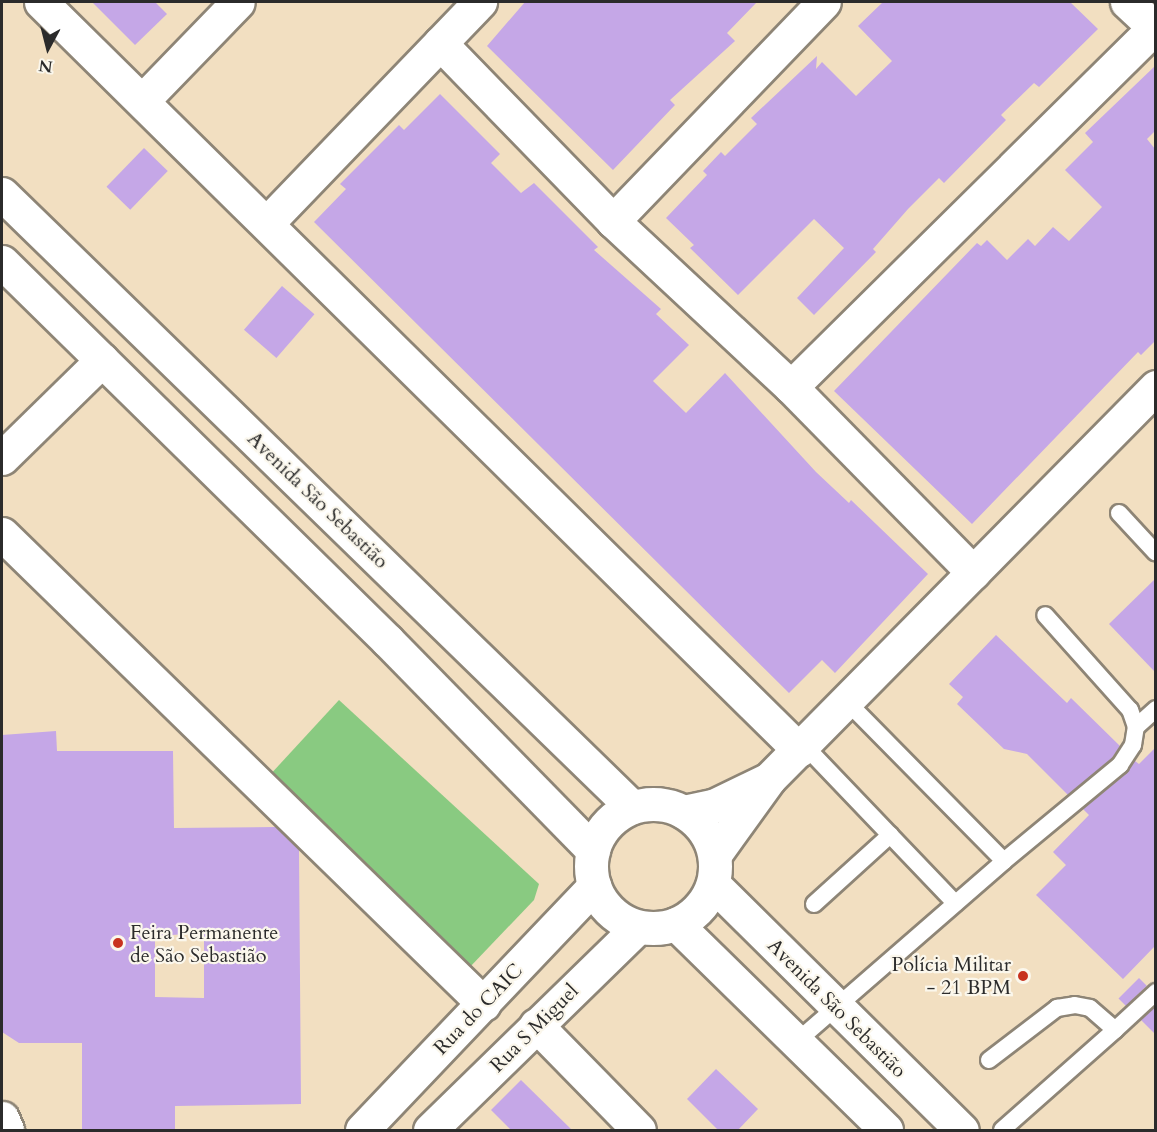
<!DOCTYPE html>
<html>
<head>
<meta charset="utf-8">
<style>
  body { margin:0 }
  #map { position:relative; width:1157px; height:1132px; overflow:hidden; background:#f2dfc1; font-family:Cardo,serif }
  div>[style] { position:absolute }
  .green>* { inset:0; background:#89ca81 }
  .building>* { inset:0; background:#c5a7e7; transform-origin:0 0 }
  .roads { filter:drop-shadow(2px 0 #8e8576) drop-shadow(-2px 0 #8e8576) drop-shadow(0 2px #8e8576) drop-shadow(0 -2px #8e8576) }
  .lane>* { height:16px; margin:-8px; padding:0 8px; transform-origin:8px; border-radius:8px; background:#fff }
  .street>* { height:33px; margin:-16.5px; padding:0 16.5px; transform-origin:16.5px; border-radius:16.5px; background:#fff }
  .secondary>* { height:33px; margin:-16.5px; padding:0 16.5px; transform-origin:16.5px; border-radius:16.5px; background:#fff }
  .primary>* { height:33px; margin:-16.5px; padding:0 16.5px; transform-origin:16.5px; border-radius:16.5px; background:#fff }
  .primary>.ring { margin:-16.5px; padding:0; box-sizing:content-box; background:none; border:33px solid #fff; border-radius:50% }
  .dots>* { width:16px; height:16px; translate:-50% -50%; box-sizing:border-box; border:3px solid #fbf7ec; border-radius:50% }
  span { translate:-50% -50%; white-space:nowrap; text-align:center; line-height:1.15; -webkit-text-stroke:4.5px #fbf7ec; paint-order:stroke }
  .street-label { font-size:20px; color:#2b2b2b }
  .poi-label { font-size:20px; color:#2b2b2b }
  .left { translate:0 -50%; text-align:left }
  .right { translate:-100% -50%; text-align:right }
  .frame { position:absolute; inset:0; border:3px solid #2b2b2b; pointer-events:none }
  .north { position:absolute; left:18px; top:18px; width:60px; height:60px; -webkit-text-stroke:4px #fbf7ec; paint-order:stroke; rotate:187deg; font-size:16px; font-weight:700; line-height:24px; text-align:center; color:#2b2b2b }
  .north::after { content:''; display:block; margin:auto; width:21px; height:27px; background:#2b2b2b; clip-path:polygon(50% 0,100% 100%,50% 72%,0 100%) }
</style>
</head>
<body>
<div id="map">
  <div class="green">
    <i style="clip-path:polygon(339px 700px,539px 884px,534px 900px,469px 968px,268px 777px)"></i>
  </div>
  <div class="building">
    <i style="clip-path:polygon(92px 2px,155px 2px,167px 14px,135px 45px)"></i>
    <i style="clip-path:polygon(525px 2px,757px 2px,727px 33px,735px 41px,670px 100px,675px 105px,613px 170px,487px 46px)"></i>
    <i style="clip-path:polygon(883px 2px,1070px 2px,1098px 29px,1039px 87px,1034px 83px,1001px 115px,1006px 120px,944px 183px,939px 178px,908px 209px,873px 249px,876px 252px,814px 315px,797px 298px,844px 248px,814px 219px,738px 295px,690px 248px,694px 245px,666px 218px,707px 175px,703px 171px,721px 152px,725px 156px,757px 124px,751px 118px,817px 56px,816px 69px,822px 62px,856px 96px,892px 61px,858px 26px)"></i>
    <i style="clip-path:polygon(1155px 66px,1155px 131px,1147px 139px,1155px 149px,1155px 341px,1141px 355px,1138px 352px,972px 524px,834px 391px,977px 243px,981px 246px,987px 240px,1007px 260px,1028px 239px,1035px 246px,1053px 227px,1069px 241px,1102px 207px,1065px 170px,1093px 142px,1085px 133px)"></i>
    <i style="clip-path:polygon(440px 94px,500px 154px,491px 163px,521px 193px,534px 183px,598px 247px,594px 250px,661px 309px,656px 314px,689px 345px,653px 381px,686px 413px,725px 373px,816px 472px,849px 503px,851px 500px,928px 574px,835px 673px,822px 660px,789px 693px,314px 222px,346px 189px,340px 184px,399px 125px,404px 130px)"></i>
    <i style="left:144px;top:148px;width:33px;height:54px;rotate:44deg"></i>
    <i style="left:282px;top:286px;width:43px;height:58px;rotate:41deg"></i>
    <i style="clip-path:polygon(1155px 579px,1155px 672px,1109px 624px)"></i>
    <i style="clip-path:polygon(996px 635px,1067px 703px,1071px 698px,1120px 746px,1112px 758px,1068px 795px,1027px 754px,1004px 749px,957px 704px,963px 697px,949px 684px)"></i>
    <i style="clip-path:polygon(evenodd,56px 731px,57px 751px,173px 751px,174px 828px,276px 827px,299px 850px,301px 1104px,175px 1106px,175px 1131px,82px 1131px,82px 1043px,19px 1043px,2px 1032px,2px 735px,56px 731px,204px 933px,204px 998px,155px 997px,155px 936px,204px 933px)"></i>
    <i style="clip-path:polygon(1155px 748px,1155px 946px,1123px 979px,1036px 895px,1066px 865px,1053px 852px,1089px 815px,1083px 809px,1127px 773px,1135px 761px,1139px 764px)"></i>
    <i style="left:1139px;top:978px;width:11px;height:29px;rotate:45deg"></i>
    <i style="clip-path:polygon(1155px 1007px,1155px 1034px,1141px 1020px)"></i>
    <i style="clip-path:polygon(716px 1069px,758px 1109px,737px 1131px,719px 1131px,687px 1099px)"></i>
    <i style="clip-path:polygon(521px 1080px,573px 1131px,512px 1131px,491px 1110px)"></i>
  </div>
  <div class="roads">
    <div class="lane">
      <i style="left:1119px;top:513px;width:54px;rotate:47.2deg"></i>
      <i style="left:1136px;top:727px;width:27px;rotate:-42deg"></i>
      <i style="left:804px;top:745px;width:219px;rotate:46.3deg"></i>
      <i style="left:1004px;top:861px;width:151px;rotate:-39.6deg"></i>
      <i style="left:1120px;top:765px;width:24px;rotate:-57deg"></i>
      <i style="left:1133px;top:745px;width:18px;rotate:-81deg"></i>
      <i style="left:1136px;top:727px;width:18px;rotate:-109deg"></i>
      <i style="left:1130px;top:710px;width:127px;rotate:-131.8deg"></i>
      <i style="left:814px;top:904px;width:103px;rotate:-42.2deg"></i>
      <i style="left:1115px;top:1030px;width:56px;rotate:-42.8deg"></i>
      <i style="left:795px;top:1043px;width:277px;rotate:-41deg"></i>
      <i style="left:1004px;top:861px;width:223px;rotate:-134.6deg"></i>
      <i style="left:989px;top:1060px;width:86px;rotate:-37.4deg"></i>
      <i style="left:1057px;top:1008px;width:18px;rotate:-9deg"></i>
      <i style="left:1075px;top:1005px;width:15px;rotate:11deg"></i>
      <i style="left:1090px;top:1008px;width:33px;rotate:41deg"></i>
      <i style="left:1115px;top:1030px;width:151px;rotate:138.5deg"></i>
    </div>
    <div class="street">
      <i style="left:41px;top:2px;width:1065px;rotate:44.62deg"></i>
      <i style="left:1127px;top:2px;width:37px;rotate:43deg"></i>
      <i style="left:440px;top:43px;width:248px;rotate:45.8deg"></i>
      <i style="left:613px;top:221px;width:243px;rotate:43deg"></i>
      <i style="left:791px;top:387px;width:260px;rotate:45.5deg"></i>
      <i style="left:143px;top:100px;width:136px;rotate:-45.9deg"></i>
      <i style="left:613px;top:221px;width:304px;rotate:-46.1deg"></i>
      <i style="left:268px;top:222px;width:306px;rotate:-46.1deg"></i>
      <i style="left:791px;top:387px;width:513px;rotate:-44.68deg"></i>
      <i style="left:2px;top:458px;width:140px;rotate:-44.4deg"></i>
      <i style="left:2px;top:534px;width:673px;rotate:44.28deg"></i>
      <i style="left:684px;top:812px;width:30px;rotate:-12deg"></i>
      <i style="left:713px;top:806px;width:58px;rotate:-25.7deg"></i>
      <i style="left:715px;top:854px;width:92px;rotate:-54.2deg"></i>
      <i style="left:769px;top:779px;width:551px;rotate:-45.37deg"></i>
      <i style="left:536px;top:1025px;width:147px;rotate:45.6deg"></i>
      <i style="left:2px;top:1118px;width:13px;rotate:67deg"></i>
    </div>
    <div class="secondary">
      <i style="left:362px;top:1130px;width:337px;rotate:-46.4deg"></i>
      <i style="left:430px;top:1130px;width:291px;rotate:-44.3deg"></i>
    </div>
    <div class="primary">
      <i style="left:2px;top:194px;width:879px;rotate:44.22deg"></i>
      <i style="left:2px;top:262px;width:541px;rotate:44.48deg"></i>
      <i style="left:388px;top:641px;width:293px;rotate:45.6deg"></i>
      <i class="ring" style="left:591px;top:804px;width:91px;height:91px"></i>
      <i style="left:713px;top:884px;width:350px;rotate:44.7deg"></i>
      <i style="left:676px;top:924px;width:294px;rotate:44.4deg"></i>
    </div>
  </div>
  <div class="dots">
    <i style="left:118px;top:943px;background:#c8321e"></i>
    <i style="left:1023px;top:976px;background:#c8321e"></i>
  </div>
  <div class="street-label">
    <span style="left:318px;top:500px;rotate:44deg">Avenida São Sebastião</span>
    <span style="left:837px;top:1008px;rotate:45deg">Avenida São Sebastião</span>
    <span style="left:478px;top:1009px;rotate:-46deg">Rua do CAIC</span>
    <span style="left:534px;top:1028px;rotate:-45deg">Rua S Miguel</span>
  </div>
  <div class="poi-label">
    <span class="left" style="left:130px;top:944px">Feira Permanente<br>de São Sebastião</span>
    <span class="right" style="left:1011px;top:976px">Polícia Militar<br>- 21 BPM</span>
  </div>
  <div class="frame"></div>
  <div class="north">N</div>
</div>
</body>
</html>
